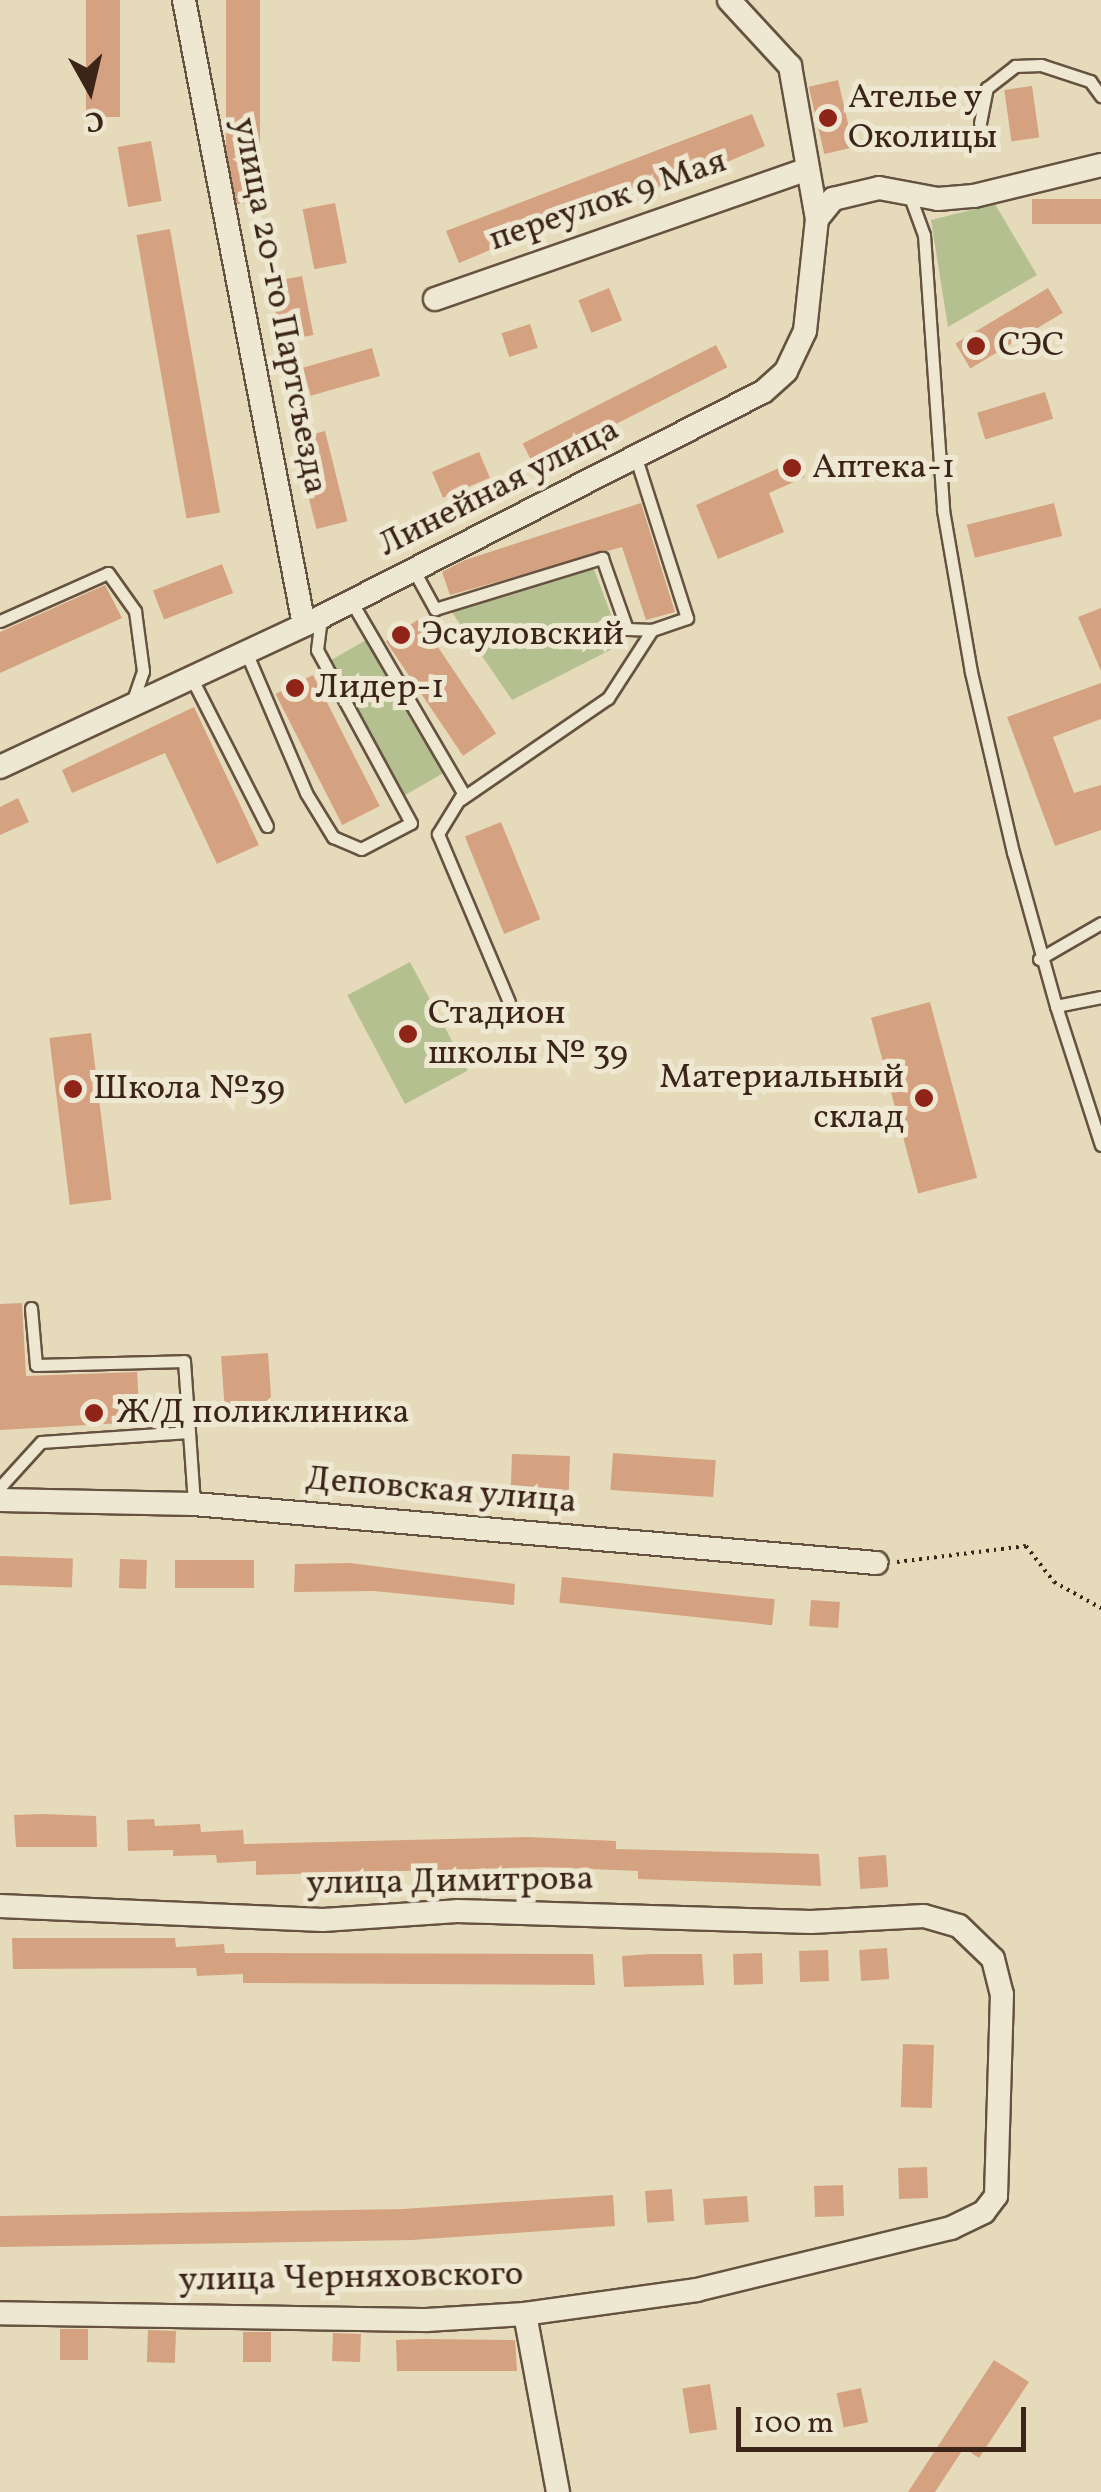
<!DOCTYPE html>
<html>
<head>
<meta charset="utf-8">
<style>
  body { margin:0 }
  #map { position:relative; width:1101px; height:2492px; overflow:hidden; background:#e5dbba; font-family:Vollkorn,serif }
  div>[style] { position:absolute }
  .green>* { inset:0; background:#b5c090; transform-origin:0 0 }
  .building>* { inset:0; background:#d5a281; transform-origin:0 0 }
  .path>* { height:4px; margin-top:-2px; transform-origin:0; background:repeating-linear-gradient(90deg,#3c2518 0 2.5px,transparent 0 7.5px) }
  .roads { filter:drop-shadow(2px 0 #665240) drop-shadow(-2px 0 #665240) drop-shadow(0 2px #665240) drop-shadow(0 -2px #665240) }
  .service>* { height:11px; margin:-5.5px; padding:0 5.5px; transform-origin:5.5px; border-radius:5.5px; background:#eee8d2 }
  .minor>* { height:22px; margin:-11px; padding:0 11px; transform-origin:11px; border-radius:11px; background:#eee8d2 }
  .dots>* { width:28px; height:28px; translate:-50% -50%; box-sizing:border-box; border:5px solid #eee8d2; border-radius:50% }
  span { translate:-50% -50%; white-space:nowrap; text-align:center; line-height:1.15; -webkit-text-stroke:10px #eee8d2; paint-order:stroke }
  .poi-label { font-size:35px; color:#3c2518 }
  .left { translate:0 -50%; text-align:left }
  .right { translate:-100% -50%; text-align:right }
  .street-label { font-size:35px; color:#3c2518 }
  .north { position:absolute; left:40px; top:40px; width:100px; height:100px; -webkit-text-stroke:8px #eee8d2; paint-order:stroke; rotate:172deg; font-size:28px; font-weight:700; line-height:40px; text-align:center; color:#3c2518 }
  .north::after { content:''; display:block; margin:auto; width:35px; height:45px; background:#3c2518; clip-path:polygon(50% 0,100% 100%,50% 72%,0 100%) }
  .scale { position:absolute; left:736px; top:2407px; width:290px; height:45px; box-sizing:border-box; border:5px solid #3c2518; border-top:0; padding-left:12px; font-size:30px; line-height:35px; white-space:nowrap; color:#3c2518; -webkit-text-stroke:8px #eee8d2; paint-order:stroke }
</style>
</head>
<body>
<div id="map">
  <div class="green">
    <i style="clip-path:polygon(995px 204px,1037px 275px,948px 327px,931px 220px)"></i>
    <i style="clip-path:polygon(594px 569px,622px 644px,512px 700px,451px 611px)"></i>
    <i style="left:366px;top:640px;width:154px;height:45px;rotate:60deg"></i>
    <i style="left:410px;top:962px;width:123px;height:71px;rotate:62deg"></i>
  </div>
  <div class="building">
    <i style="left:86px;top:0;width:34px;height:117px"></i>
    <i style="left:226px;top:0;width:34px;height:204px"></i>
    <i style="left:838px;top:80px;width:69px;height:30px;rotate:77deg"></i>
    <i style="left:1032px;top:86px;width:52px;height:28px;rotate:82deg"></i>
    <i style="clip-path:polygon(752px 114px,765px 146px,689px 178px,643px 193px,641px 188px,551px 233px,548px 226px,459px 263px,446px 231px)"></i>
    <i style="left:151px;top:141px;width:61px;height:34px;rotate:80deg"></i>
    <i style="left:1101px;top:199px;width:25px;height:69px;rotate:90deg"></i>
    <i style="left:335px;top:203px;width:61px;height:33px;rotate:79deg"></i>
    <i style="left:170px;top:229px;width:288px;height:34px;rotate:80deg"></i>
    <i style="left:302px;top:276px;width:60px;height:33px;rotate:79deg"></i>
    <i style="left:609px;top:288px;width:35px;height:33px;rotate:68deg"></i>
    <i style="left:1048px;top:288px;width:29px;height:108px;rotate:59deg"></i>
    <i style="left:530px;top:324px;width:25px;height:30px;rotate:72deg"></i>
    <i style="left:716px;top:345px;width:25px;height:217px;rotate:63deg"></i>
    <i style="left:372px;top:348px;width:29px;height:72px;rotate:74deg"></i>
    <i style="left:1045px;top:392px;width:28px;height:71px;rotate:73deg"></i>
    <i style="left:325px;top:431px;width:93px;height:32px;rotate:76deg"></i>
    <i style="left:479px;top:452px;width:28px;height:51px;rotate:67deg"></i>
    <i style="clip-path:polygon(797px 460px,805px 477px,769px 493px,784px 532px,718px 559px,696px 505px)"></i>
    <i style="clip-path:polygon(641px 503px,675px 612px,646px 620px,622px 547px,450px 595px,442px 572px,465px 560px)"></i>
    <i style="left:1054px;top:503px;width:34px;height:90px;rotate:76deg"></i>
    <i style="left:222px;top:564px;width:31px;height:74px;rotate:69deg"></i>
    <i style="clip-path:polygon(105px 585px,122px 618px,0 673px,0 632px)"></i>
    <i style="clip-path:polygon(1101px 608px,1101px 671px,1078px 617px)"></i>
    <i style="left:419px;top:619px;width:138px;height:40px;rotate:56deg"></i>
    <i style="left:313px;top:675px;width:147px;height:42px;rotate:63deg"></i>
    <i style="clip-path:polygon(1101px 683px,1101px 719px,1053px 737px,1074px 793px,1101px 785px,1101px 830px,1055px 846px,1007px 717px)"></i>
    <i style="clip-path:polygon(194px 707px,259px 845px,217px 864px,165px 753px,72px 793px,62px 770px)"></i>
    <i style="clip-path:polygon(18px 798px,29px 822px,0 835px,0 807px)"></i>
    <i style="left:501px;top:822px;width:105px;height:39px;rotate:68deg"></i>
    <i style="left:930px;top:1002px;width:182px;height:61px;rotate:75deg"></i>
    <i style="left:91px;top:1033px;width:168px;height:42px;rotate:83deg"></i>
    <i style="clip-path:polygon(22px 1303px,26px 1376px,137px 1372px,140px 1422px,0 1430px,0 1304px)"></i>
    <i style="left:268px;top:1353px;width:61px;height:47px;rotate:86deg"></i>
    <i style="left:613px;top:1453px;width:103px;height:37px;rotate:4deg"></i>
    <i style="left:512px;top:1454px;width:58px;height:39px;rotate:2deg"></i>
    <i style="left:0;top:1556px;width:73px;height:29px;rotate:2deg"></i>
    <i style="left:120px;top:1559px;width:27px;height:29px;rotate:2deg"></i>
    <i style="left:175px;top:1560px;width:79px;height:28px"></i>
    <i style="clip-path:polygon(350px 1563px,515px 1584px,514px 1605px,374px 1591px,294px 1592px,295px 1564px)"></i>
    <i style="left:562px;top:1577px;width:214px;height:26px;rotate:6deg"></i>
    <i style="left:811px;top:1600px;width:29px;height:26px;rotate:4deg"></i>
    <i style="clip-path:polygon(42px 1814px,96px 1816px,97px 1847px,16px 1847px,14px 1815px)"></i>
    <i style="clip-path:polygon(154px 1819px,155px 1826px,200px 1824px,201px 1832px,243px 1830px,244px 1844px,528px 1837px,616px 1841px,616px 1849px,819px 1854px,821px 1886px,638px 1879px,638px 1871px,544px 1867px,256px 1875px,256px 1861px,217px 1863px,216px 1855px,173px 1856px,173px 1850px,128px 1851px,127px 1820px)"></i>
    <i style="left:886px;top:1855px;width:32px;height:28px;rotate:86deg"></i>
    <i style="clip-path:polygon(12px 1938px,175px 1938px,176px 1947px,224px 1944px,225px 1953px,593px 1954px,595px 1985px,243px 1983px,243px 1974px,197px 1976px,196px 1968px,13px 1969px)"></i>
    <i style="left:887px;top:1948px;width:31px;height:28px;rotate:86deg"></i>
    <i style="left:828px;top:1950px;width:31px;height:29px;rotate:88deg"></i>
    <i style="left:762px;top:1953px;width:31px;height:29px;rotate:88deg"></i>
    <i style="clip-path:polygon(651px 1954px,702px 1954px,704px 1985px,624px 1987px,622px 1956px)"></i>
    <i style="left:903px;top:2044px;width:31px;height:63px;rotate:2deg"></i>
    <i style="left:927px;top:2167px;width:31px;height:29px;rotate:88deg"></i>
    <i style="left:843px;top:2185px;width:31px;height:29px;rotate:88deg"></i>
    <i style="left:672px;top:2189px;width:32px;height:27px;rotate:86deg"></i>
    <i style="clip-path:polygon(613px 2195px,615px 2226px,412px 2240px,0 2247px,0 2216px,403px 2209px)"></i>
    <i style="left:747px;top:2196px;width:26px;height:44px;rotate:86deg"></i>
    <i style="left:60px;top:2329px;width:28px;height:31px"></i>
    <i style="left:148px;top:2330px;width:28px;height:32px;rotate:2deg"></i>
    <i style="left:243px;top:2332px;width:28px;height:30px"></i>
    <i style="left:333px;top:2333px;width:28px;height:28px;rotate:2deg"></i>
    <i style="clip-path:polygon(424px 2339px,515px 2340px,517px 2371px,397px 2371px,396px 2340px)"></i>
    <i style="clip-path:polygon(994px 2360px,1029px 2382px,979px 2458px,964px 2448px,935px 2492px,908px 2492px)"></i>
    <i style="left:710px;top:2384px;width:46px;height:28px;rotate:81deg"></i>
    <i style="left:861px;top:2388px;width:35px;height:25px;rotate:78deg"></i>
  </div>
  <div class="path">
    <i style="left:897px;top:1562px;width:130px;rotate:-7.1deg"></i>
    <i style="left:1026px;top:1546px;width:46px;rotate:52.1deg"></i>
    <i style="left:1054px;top:1582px;width:54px;rotate:29deg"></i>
  </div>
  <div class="roads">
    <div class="service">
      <i style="left:980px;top:123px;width:36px;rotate:-79deg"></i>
      <i style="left:987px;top:88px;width:36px;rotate:-38deg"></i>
      <i style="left:1015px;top:66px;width:26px;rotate:-2deg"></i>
      <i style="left:1041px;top:65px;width:52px;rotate:18.1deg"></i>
      <i style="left:1090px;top:81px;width:19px;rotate:54deg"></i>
      <i style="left:909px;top:194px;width:44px;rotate:69.9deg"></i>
      <i style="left:924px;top:235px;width:276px;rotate:86deg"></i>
      <i style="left:943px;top:510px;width:164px;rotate:80.2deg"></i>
      <i style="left:971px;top:672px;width:185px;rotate:76.9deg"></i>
      <i style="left:1013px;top:852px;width:160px;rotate:74.4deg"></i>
      <i style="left:1056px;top:1006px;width:46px;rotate:-11.3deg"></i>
      <i style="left:413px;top:569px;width:46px;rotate:61.2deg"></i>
      <i style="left:435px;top:609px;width:175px;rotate:-17deg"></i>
      <i style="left:602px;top:558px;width:75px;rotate:70.6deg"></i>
      <i style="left:627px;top:629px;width:25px;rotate:2deg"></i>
      <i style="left:652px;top:630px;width:37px;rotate:-19deg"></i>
      <i style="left:687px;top:618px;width:168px;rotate:-107.7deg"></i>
      <i style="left:351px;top:601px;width:222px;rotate:59.7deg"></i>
      <i style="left:463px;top:793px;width:48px;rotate:121.4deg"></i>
      <i style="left:438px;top:834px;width:182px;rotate:67.1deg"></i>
      <i style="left:0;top:621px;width:118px;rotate:-24deg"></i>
      <i style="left:108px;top:573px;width:47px;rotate:54.6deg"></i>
      <i style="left:135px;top:611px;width:61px;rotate:82.4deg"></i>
      <i style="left:143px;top:671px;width:34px;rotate:109deg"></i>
      <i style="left:246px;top:652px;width:153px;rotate:66.9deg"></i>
      <i style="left:306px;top:793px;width:52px;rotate:58.5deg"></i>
      <i style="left:333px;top:837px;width:30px;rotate:23deg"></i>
      <i style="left:361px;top:849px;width:56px;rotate:-27.5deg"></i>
      <i style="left:411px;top:823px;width:197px;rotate:-118.5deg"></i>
      <i style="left:317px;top:650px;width:33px;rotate:-83deg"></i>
      <i style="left:192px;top:679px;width:165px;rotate:63deg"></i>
      <i style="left:461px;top:799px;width:178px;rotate:-34.5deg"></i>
      <i style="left:608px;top:698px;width:81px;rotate:-57.1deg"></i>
      <i style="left:1039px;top:959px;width:72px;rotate:-30.1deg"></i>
      <i style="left:1056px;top:1006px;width:146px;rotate:72.1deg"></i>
      <i style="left:31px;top:1308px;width:57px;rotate:85deg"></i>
      <i style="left:36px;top:1365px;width:148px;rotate:-1.5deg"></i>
      <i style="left:184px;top:1361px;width:71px;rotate:86deg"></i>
      <i style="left:0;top:1487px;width:61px;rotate:-47.7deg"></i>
      <i style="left:41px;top:1442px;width:148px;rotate:-3.9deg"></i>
      <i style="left:189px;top:1432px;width:72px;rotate:86deg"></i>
    </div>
    <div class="minor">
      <i style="left:184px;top:0;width:636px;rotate:79.13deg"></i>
      <i style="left:729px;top:0;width:90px;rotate:47.3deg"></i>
      <i style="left:790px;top:66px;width:155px;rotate:80deg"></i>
      <i style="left:435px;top:299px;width:392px;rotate:-19.2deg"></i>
      <i style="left:0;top:767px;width:354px;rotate:-25deg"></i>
      <i style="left:321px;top:617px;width:496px;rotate:-27deg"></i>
      <i style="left:763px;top:392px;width:31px;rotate:-42deg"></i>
      <i style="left:786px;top:371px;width:44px;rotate:-64.6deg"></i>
      <i style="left:805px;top:331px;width:113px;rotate:-83.9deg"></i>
      <i style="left:817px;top:219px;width:26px;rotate:-51deg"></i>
      <i style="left:833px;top:199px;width:47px;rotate:-13.4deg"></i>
      <i style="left:879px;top:188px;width:60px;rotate:10.6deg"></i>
      <i style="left:938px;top:199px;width:36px;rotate:-5deg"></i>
      <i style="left:974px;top:196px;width:131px;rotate:-13.7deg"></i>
      <i style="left:0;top:1500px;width:194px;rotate:1.2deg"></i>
      <i style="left:194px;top:1504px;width:685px;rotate:4.94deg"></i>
      <i style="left:0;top:1906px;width:323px;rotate:2.5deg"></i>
      <i style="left:323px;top:1920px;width:134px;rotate:-3.8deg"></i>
      <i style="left:457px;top:1911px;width:354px;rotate:1.8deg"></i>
      <i style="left:811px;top:1922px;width:113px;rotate:-3deg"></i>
      <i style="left:924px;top:1916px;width:36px;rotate:16deg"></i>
      <i style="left:959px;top:1926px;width:47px;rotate:44.1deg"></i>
      <i style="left:993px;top:1959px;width:36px;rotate:76deg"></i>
      <i style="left:1002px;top:1994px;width:202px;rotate:91.7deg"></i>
      <i style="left:996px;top:2196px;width:20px;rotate:127deg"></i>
      <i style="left:984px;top:2212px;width:37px;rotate:154deg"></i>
      <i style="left:951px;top:2228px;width:261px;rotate:166.3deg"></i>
      <i style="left:697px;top:2290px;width:174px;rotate:172.1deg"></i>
      <i style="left:525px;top:2314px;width:99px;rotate:176.5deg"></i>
      <i style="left:426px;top:2320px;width:426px;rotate:-179.1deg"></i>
      <i style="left:525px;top:2314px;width:181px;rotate:79.5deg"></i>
    </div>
  </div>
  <div class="dots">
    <i style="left:828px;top:118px;background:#8f2418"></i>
    <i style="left:976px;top:346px;background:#8f2418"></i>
    <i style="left:792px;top:468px;background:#8f2418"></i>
    <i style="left:401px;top:635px;background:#8f2418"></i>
    <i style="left:295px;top:688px;background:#8f2418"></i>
    <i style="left:408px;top:1034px;background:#8f2418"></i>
    <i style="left:73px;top:1089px;background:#8f2418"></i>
    <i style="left:924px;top:1098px;background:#8f2418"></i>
    <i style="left:94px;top:1413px;background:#8f2418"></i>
  </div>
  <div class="poi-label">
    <span class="left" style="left:848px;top:118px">Ателье у<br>Околицы</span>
    <span class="left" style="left:998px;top:346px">СЭС</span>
    <span class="left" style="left:812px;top:468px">Аптека-1</span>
    <span class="left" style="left:421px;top:635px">Эсауловский</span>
    <span class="left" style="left:315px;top:688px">Лидер-1</span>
    <span class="left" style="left:428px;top:1034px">Стадион<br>школы № 39</span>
    <span class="right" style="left:904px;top:1098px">Материальный<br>склад</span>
    <span class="left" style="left:93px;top:1089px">Школа №39</span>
    <span class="left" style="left:116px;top:1413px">Ж/Д поликлиника</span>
  </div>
  <div class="street-label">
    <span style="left:608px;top:201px;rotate:-19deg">переулок 9 Мая</span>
    <span style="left:279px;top:306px;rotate:79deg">улица 20-го Партсъезда</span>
    <span style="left:499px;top:488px;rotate:-27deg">Линейная улица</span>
    <span style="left:441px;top:1491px;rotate:5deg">Деповская улица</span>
    <span style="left:450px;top:1882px;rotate:-1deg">улица Димитрова</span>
    <span style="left:351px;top:2278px;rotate:-1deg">улица Черняховского</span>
  </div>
  <div class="north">С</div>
  <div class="scale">100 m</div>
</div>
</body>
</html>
